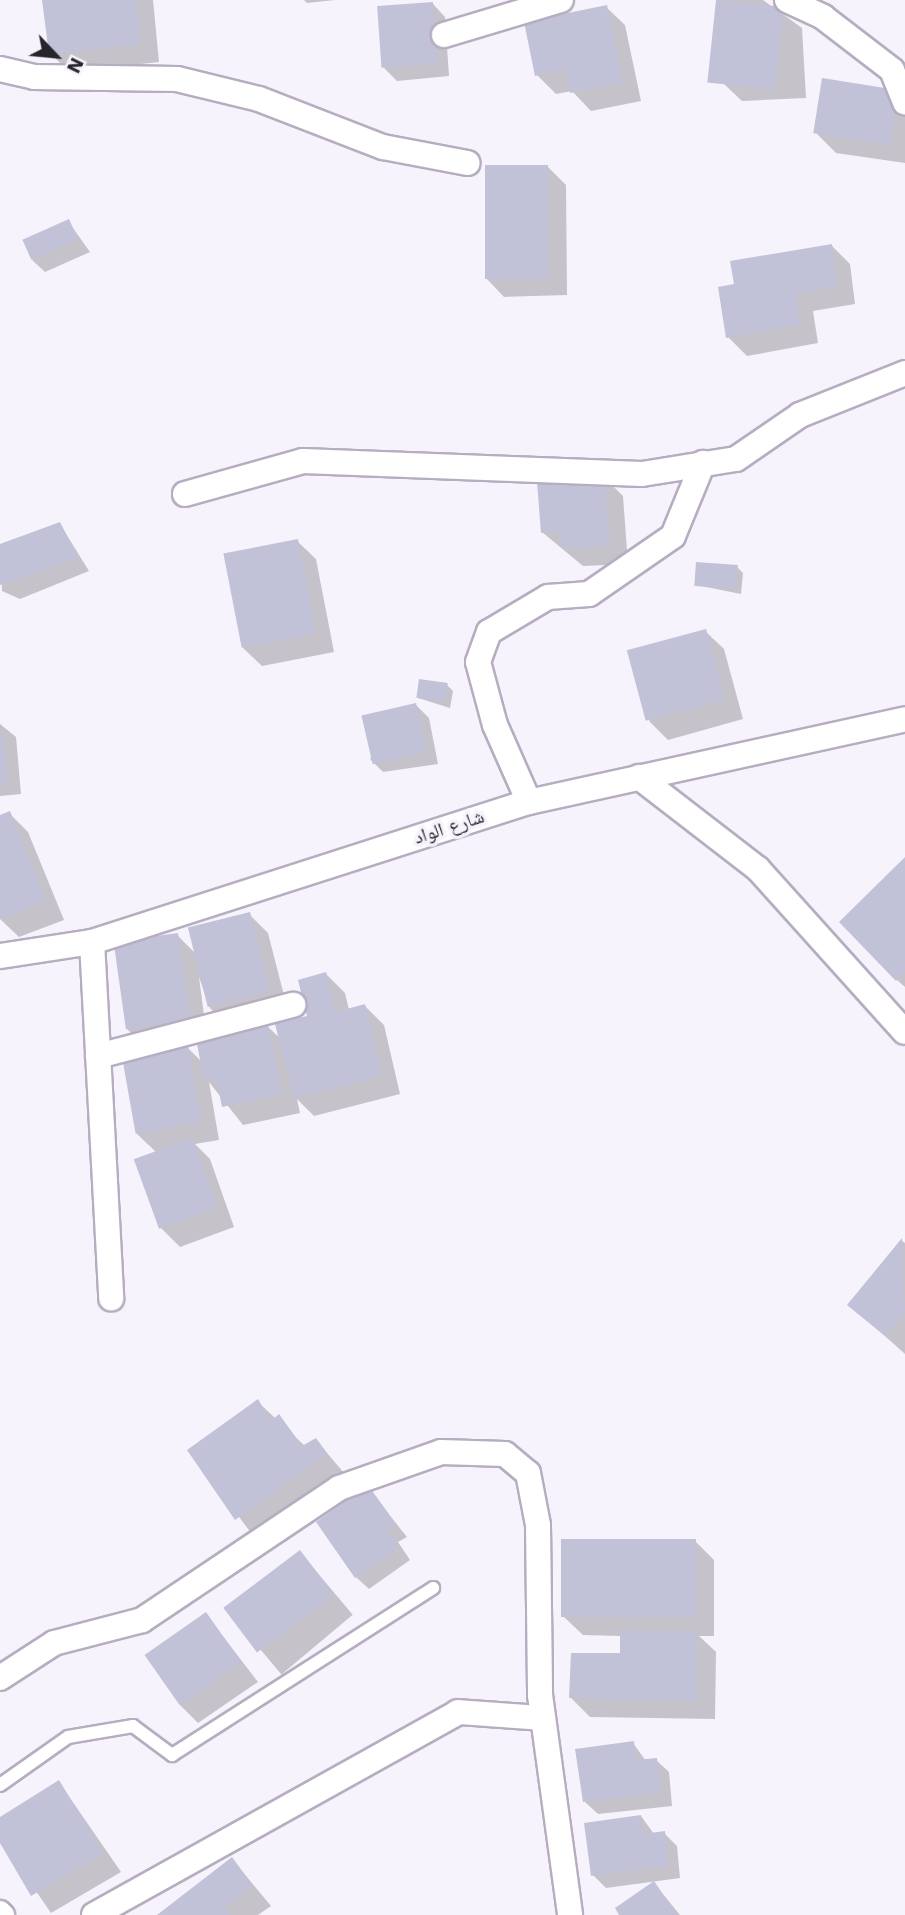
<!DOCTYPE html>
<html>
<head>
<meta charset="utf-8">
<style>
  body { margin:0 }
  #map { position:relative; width:905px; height:1915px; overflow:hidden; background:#f7f3fc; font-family:"Work Sans","Noto Naskh Arabic",sans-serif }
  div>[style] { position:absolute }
  .shadow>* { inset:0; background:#0003; transform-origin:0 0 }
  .building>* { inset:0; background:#c1c1d8; transform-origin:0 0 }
  .roads { filter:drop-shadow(2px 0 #b7adc1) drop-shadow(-2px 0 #b7adc1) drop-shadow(0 2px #b7adc1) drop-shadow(0 -2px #b7adc1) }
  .service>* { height:12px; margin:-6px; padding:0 6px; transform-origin:6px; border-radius:6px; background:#fff }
  .minor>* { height:24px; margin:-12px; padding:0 12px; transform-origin:12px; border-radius:12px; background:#fff }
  span { translate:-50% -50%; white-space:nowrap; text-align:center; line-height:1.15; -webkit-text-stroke:7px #f7f3fc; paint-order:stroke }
  .street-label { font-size:19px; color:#28242c }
  .north { position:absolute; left:21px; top:21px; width:70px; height:70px; -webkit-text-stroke:5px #f7f3fc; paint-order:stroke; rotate:116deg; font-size:19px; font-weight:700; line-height:28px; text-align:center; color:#28242c }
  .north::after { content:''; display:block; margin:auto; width:24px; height:32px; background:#28242c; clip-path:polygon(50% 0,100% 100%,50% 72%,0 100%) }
</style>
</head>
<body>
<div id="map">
  <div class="shadow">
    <i style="clip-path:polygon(44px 0,153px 0,159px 62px,69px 72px,50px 53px)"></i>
    <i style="clip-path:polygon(304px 0,335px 0,307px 3px)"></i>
    <i style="clip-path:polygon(718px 0,763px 0,802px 28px,806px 98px,742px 101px,723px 83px)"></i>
    <i style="clip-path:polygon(433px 4px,445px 17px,449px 76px,397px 81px,384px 68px)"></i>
    <i style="clip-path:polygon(606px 7px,625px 25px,641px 101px,591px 111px,572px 91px,556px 94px,537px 75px)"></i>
    <i style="clip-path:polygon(905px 98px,905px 163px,836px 153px,817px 134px)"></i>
    <i style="clip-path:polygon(547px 166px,566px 185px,567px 295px,504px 297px,486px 278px)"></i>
    <i style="clip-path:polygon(68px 221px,90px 252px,45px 272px,32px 260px)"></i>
    <i style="clip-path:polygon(831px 245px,850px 264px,855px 304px,813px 311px,818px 343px,747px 356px,728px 337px,737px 286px)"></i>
    <i style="clip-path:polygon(604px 477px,623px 496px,628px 564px,583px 566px,542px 532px)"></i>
    <i style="clip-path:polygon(60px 524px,89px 571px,20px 599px,2px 591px,0 545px)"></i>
    <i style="clip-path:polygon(297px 541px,316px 559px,334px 652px,262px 666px,243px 648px,225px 555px)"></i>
    <i style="clip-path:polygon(737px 567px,743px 573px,741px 594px,696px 585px)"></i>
    <i style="clip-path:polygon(705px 631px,724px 649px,743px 719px,668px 740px,649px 721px)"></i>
    <i style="clip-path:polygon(447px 685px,453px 691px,450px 708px,418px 698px)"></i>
    <i style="clip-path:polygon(416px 705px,429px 718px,438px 764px,383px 772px,370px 759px)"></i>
    <i style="clip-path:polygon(0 724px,16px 737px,21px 794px,0 796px)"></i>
    <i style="clip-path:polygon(9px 813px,28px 832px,64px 920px,19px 937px,0 919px,0 817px)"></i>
    <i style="clip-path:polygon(905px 859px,905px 987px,897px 980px)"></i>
    <i style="clip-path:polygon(249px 914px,268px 933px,288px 1011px,228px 1026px,210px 1008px,199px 977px,207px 1038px,267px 1026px,281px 1039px,309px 1017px,326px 974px,345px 993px,349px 1010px,365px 1006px,384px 1025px,400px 1094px,314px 1116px,297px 1099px,300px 1113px,243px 1125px,209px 1082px,219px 1140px,195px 1144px,210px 1159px,234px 1227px,180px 1247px,161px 1228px,157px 1153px,136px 1133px,187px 1047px,202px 1062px,198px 1040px,146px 1048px,127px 1029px,177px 935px,196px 954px)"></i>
    <i style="clip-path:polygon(902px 1241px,905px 1243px,905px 1354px,849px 1304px)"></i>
    <i style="clip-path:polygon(258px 1402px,305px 1446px,316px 1440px,344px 1473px,255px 1538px,189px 1451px)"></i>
    <i style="clip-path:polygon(367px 1487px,407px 1537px,398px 1542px,410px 1560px,369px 1589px,356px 1577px)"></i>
    <i style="clip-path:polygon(695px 1541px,714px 1560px,714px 1636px,699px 1636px,716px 1652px,715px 1719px,590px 1717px,571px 1698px,621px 1655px,622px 1636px,583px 1635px,564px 1617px)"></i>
    <i style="left:300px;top:1552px;width:82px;height:93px;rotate:50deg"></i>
    <i style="clip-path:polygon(206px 1614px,258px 1682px,198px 1723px,179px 1704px)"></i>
    <i style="clip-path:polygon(633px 1743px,646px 1761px,656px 1760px,669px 1772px,672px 1806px,598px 1814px,585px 1802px)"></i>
    <i style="clip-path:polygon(59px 1782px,121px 1872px,51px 1913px,0 1839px,0 1819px)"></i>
    <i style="clip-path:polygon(641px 1816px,654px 1834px,664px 1833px,677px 1846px,680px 1878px,606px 1888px,593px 1875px)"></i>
    <i style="clip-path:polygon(232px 1859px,271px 1906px,258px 1915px,159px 1915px)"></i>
    <i style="clip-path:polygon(654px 1883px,680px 1915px,621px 1915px)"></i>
  </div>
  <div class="building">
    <i style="clip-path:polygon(42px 0,136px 0,141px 44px,49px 54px)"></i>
    <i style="left:716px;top:0;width:68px;height:83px;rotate:6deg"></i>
    <i style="left:433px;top:2px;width:62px;height:56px;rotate:86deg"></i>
    <i style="clip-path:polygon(607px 5px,623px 82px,570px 93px,566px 70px,535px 76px,524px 22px)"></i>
    <i style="left:822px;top:78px;width:78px;height:56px;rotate:9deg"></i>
    <i style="left:485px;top:165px;width:63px;height:114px"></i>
    <i style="left:69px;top:219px;width:22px;height:51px;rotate:66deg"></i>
    <i style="clip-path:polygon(832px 244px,837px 286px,795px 293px,800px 325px,726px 338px,718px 287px,734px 284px,730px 261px)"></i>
    <i style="clip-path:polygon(605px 475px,610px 546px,562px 548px,560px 531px,541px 533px,537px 482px)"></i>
    <i style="clip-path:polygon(60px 522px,78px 558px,0 585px,0 544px)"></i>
    <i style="left:298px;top:539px;width:96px;height:76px;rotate:79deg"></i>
    <i style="left:696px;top:562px;width:42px;height:24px;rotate:4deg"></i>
    <i style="left:706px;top:629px;width:73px;height:82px;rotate:75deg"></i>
    <i style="left:419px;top:679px;width:29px;height:19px;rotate:8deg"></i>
    <i style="left:416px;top:703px;width:50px;height:56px;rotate:77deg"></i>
    <i style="clip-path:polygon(0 723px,9px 782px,0 783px)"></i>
    <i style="clip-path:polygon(10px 811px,46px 901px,0 919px,0 815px)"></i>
    <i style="clip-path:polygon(905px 857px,905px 972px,896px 981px,839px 922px)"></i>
    <i style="left:250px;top:912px;width:82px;height:64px;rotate:76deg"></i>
    <i style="left:178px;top:933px;width:88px;height:65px;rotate:82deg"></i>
    <i style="clip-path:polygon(326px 972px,336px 1012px,365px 1004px,382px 1076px,294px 1098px,275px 1024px,307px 1016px,298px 980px)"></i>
    <i style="clip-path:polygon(268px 1024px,282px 1094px,222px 1107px,216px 1077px,204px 1080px,196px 1039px)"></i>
    <i style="left:188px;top:1045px;width:78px;height:67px;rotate:80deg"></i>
    <i style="left:192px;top:1138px;width:74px;height:62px;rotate:70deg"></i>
    <i style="clip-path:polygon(902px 1238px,905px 1312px,885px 1336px,847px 1305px)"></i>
    <i style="clip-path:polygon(258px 1399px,271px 1421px,279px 1414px,302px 1446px,316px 1438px,327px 1453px,235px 1520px,187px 1450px)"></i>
    <i style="clip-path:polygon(368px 1485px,396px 1524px,387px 1529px,399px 1547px,355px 1578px,316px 1522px)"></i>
    <i style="left:561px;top:1539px;width:135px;height:78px"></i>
    <i style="left:300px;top:1550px;width:56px;height:96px;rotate:53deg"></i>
    <i style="left:206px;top:1612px;width:61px;height:75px;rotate:55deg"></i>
    <i style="clip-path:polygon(620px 1630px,697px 1631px,697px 1701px,569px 1698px,571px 1653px,620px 1653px)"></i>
    <i style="clip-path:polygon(634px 1741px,635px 1760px,657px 1758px,660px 1793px,583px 1802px,575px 1749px)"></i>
    <i style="clip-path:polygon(59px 1780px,103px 1853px,31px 1896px,0 1843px,0 1817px)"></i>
    <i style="clip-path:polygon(641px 1815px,643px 1834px,665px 1831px,668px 1866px,591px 1876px,584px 1823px)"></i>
    <i style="clip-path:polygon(232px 1857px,253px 1886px,224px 1907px,230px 1915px,157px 1915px)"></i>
    <i style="clip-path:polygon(654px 1881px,677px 1915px,619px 1915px,615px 1908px)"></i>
  </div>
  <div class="roads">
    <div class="service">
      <i style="left:0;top:1785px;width:83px;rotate:-35.2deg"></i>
      <i style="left:68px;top:1737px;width:66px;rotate:-9.6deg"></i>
      <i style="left:133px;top:1726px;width:49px;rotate:36.6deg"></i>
      <i style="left:172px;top:1755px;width:310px;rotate:-32.6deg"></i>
    </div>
    <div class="minor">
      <i style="left:787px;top:0;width:40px;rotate:25deg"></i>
      <i style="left:823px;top:17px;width:87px;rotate:37.5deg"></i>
      <i style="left:892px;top:70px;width:35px;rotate:68deg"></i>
      <i style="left:444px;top:35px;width:122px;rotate:-16.7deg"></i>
      <i style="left:0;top:69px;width:35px;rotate:13deg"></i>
      <i style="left:34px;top:77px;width:143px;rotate:0.8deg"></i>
      <i style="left:177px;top:79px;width:84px;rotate:13.7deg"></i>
      <i style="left:259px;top:99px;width:133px;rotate:21.2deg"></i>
      <i style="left:383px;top:147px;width:86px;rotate:10.7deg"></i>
      <i style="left:185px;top:494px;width:123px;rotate:-15.6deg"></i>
      <i style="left:303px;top:461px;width:339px;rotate:2.2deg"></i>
      <i style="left:642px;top:474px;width:95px;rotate:-9.1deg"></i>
      <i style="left:736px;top:459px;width:78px;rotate:-34.5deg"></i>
      <i style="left:800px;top:415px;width:113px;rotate:-21.8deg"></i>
      <i style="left:639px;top:777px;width:150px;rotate:37.7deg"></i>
      <i style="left:758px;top:869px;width:219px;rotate:48deg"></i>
      <i style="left:529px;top:802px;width:84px;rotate:-113.8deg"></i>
      <i style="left:495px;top:725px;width:65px;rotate:-105.1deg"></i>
      <i style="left:478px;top:662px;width:32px;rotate:-70deg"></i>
      <i style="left:489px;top:632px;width:69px;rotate:-30.7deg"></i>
      <i style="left:548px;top:597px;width:41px;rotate:-4.2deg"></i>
      <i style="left:589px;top:594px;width:102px;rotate:-34.6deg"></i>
      <i style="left:673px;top:536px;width:79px;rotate:-67.7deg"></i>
      <i style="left:92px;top:942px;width:357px;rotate:86.9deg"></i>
      <i style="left:0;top:956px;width:93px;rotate:-8.7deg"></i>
      <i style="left:92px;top:942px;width:459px;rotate:-17.8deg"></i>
      <i style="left:529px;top:802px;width:385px;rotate:-12.4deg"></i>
      <i style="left:98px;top:1056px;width:202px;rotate:-14.7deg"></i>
      <i style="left:0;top:1678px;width:64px;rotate:-32.9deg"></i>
      <i style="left:54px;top:1643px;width:91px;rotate:-14.6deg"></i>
      <i style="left:142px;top:1620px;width:237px;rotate:-33.8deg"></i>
      <i style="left:339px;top:1488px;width:108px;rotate:-19.4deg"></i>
      <i style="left:441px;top:1452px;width:64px;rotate:1.8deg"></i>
      <i style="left:505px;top:1454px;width:30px;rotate:40deg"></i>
      <i style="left:528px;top:1473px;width:53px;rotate:79.1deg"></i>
      <i style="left:538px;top:1525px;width:170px;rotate:89.3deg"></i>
      <i style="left:540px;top:1695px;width:222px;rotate:82.2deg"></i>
      <i style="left:0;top:1913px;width:3px;rotate:45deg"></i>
      <i style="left:94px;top:1915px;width:417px;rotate:-29.1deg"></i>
      <i style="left:458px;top:1712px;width:84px;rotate:4.1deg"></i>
    </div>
  </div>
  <div class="street-label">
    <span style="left:449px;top:827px;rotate:-18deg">شارع الواد</span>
  </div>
  <div class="north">N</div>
</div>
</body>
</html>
